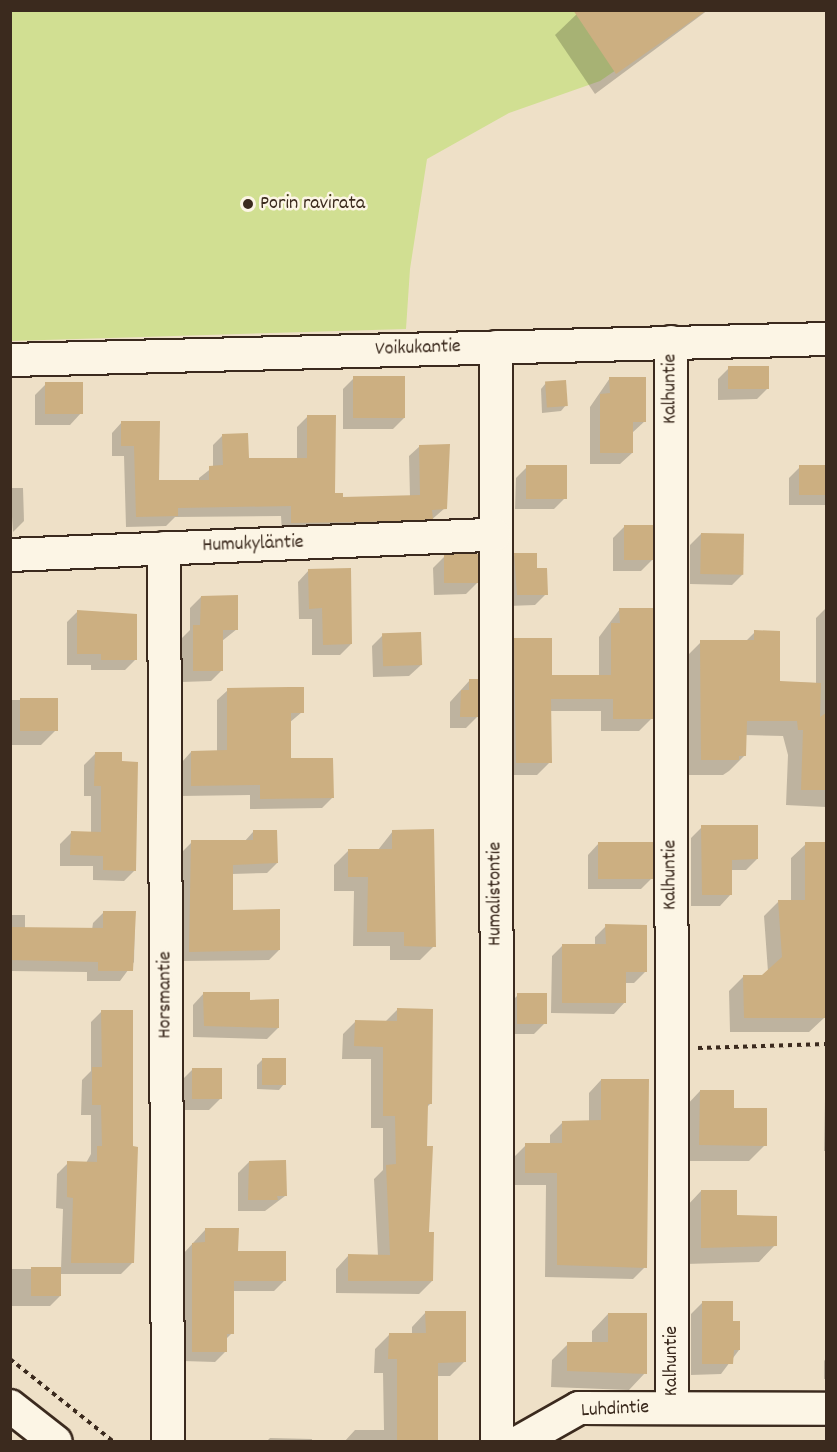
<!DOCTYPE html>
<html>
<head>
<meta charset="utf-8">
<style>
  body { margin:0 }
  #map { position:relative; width:837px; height:1452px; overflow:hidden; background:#eee0c7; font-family:Dekko,sans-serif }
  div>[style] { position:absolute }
  .green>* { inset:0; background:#d1df92 }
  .shadow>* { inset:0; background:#0003 }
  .building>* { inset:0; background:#ccaf81; transform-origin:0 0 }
  .path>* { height:4px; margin-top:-2px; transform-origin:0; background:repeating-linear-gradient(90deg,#3b2a1e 0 4.5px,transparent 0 9px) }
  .roads { filter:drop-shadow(2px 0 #3b2a1e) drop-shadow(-2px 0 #3b2a1e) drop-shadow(0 2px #3b2a1e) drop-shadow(0 -2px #3b2a1e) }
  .minor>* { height:32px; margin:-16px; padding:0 16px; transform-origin:16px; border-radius:16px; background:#fcf5e5 }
  .dots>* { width:16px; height:16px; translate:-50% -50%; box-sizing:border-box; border:3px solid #fcf5e5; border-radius:50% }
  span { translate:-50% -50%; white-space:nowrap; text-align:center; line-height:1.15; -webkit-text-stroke:5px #fcf5e5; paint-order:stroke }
  .poi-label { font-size:20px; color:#3b2a1e }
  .left { translate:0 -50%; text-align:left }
  .street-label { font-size:20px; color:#3b2a1e }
  .frame { position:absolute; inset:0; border:12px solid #3b2a1e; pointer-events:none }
</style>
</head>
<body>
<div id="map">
  <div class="green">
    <i style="clip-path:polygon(10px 11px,702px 11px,600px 81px,509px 113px,427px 159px,410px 269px,406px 329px,11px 341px)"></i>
  </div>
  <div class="shadow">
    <i style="clip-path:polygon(581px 10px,708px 10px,595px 94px,555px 35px)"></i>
    <i style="clip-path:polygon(729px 368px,768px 388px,757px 399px,718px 400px,718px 379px)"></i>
    <i style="clip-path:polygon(354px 378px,404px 418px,393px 429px,343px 429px,343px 389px)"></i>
    <i style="clip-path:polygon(610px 378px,645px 421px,632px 433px,632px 453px,620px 464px,590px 464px,590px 407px)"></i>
    <i style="clip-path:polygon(546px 383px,566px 405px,561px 411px,542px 413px,541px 389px)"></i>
    <i style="clip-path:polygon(46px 384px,81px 413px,70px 425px,35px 425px,35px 395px)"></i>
    <i style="clip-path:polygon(308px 416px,334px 494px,341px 499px,410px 497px,409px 456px,420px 446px,445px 508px,421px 529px,282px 533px,281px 516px,175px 517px,166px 526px,126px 527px,124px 456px,112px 456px,112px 433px,122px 422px,157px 482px,199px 482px,199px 478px,213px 467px,213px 445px,223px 435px,247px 460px,297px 460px,297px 427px)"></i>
    <i style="clip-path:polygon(527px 467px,565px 498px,554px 509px,515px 509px,516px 478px)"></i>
    <i style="clip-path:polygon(800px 467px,826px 467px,826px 505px,789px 505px,789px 478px)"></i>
    <i style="clip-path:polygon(10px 488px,23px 488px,24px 521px,13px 532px)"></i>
    <i style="clip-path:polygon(624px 527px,652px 560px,641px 571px,613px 571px,613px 538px)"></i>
    <i style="clip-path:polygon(701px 534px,743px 574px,732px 585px,690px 584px,690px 545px)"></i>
    <i style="clip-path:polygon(515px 555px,535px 570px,546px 594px,535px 605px,507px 606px,504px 566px)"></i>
    <i style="clip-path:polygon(444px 557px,477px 583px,466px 594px,434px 595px,433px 568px)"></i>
    <i style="clip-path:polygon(309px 570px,351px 644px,340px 655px,312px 655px,312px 619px,299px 619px,298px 582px)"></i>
    <i style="clip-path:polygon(201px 597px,237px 629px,222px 641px,222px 670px,211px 681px,182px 682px,182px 638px,190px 630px,190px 608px)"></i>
    <i style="clip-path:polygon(826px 608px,826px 807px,786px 805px,788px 755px,783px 736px,745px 735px,745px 755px,729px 771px,723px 775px,687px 775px,686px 657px,701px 642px,745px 642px,755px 632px,778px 682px,816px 683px,816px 618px)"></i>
    <i style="clip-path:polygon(620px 609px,652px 718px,639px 731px,601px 731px,601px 711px,550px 711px,550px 762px,537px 775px,504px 775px,502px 652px,515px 639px,550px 677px,599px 677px,599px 637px)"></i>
    <i style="clip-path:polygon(78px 611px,136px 659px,125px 670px,91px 670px,91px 665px,67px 665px,67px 622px)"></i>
    <i style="clip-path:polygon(383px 635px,421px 665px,409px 676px,373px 677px,372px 646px)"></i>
    <i style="clip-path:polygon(470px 680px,477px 717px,466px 728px,450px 728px,450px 702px)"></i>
    <i style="clip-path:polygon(228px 690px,302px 712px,289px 723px,290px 760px,332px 798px,322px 808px,250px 809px,250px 795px,181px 796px,181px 763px,191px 752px,217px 752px,217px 700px)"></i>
    <i style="clip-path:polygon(10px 700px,56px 700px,56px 730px,41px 745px,10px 745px)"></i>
    <i style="clip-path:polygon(95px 754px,135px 870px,124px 881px,93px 880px,93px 866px,60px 866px,60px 844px,71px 833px,91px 833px,91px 796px,84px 796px,84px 765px)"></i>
    <i style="clip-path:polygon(702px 827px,757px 859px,746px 870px,730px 870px,731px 894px,720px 906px,691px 906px,691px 838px)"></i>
    <i style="clip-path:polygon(393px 831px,434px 946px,420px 960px,390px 960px,390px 946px,353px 946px,354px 891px,334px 891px,334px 865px,349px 850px,378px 850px)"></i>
    <i style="clip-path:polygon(253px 832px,277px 863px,267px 873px,232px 874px,231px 911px,279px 950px,269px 960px,180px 961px,182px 852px,192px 842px,244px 842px)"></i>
    <i style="clip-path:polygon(599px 843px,652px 878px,641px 889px,588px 889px,588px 855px)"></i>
    <i style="clip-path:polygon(806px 844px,826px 858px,824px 1018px,809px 1032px,730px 1032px,729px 991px,744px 976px,763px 977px,768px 972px,764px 916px,779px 901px,791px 902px,791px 858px)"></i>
    <i style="clip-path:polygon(104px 912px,135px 912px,134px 962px,120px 981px,87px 981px,87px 972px,10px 971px,10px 915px,25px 915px,25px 929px,92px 930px,93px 923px)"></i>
    <i style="clip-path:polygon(606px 926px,645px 972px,634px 983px,625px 983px,625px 1002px,614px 1014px,551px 1013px,552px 956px,563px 945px,595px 946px,595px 937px)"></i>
    <i style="clip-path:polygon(204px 993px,278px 1028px,267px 1039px,193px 1037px,193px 1005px)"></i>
    <i style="clip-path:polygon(518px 995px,545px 1023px,534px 1034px,507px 1034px,507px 1006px)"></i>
    <i style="clip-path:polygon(397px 1010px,431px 1103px,426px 1108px,427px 1234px,432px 1281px,419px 1294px,336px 1293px,336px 1269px,348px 1256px,378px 1256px,374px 1179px,383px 1170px,383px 1128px,371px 1128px,371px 1059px,342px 1059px,343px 1034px,356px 1021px,385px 1022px)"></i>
    <i style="clip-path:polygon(102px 1011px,132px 1263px,121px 1274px,59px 1274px,60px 1296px,50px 1306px,10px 1306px,10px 1269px,61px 1269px,63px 1209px,56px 1208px,57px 1174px,68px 1163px,86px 1163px,91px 1154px,91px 1115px,81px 1115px,82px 1080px,91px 1071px,91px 1022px)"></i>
    <i style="clip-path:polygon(263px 1059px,284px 1084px,279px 1090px,257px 1089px,257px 1065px)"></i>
    <i style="clip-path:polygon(193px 1069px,220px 1099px,209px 1110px,181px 1110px,182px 1080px)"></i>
    <i style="clip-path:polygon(601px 1080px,645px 1267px,633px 1279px,545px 1277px,546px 1185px,514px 1185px,513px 1158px,526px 1145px,550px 1145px,550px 1135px,563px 1122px,589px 1122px,589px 1093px)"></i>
    <i style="clip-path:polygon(700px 1091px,732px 1110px,765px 1145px,749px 1161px,684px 1161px,684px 1108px)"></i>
    <i style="clip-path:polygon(826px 1097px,826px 1151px,824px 1151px,825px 1098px)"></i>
    <i style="clip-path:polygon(249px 1162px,285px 1196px,265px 1211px,238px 1211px,238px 1173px)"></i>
    <i style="clip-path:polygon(701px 1191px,736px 1217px,775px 1245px,759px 1262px,685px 1264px,685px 1208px)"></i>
    <i style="clip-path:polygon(205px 1230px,284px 1281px,274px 1291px,233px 1291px,232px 1333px,225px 1340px,225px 1352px,215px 1362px,183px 1361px,183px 1254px)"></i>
    <i style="clip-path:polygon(702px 1303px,732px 1323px,739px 1350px,721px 1374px,691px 1375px,691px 1314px)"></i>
    <i style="clip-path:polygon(426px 1312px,464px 1362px,450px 1376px,436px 1376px,436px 1442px,344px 1442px,355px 1430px,384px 1430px,383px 1373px,374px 1373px,375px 1349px,389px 1335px,412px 1335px,412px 1327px)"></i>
    <i style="clip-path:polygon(608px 1314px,645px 1373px,629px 1390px,551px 1387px,552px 1360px,568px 1344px,592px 1344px,592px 1331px)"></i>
    <i style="clip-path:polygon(826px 1358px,826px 1379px,824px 1379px,824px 1361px)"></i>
    <i style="clip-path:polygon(270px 1438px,312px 1439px,312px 1442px,266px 1442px)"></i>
  </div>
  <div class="building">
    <i style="clip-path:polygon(573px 10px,707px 10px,616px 74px)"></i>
    <i style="left:769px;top:366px;width:23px;height:41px;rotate:90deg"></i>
    <i style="left:353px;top:376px;width:52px;height:42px"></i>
    <i style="clip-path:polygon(609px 377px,646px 377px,646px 422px,633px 422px,633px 453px,600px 453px,600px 394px,610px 393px)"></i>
    <i style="left:566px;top:380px;width:26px;height:21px;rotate:86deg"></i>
    <i style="left:83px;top:382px;width:32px;height:38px;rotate:90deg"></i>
    <i style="clip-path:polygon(307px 415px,336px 415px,335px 493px,343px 493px,343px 497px,420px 495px,419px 445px,450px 444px,447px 509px,432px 510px,433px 520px,361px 522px,291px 523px,291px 506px,178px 508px,178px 516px,136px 517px,134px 446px,121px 446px,121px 421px,160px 421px,159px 480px,209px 480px,209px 466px,223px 465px,222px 434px,248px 433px,249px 458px,307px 458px)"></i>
    <i style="left:526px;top:465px;width:41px;height:34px"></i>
    <i style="left:799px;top:465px;width:27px;height:30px"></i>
    <i style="left:624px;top:525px;width:29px;height:35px"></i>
    <i style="left:701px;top:533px;width:43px;height:41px;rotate:1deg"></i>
    <i style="clip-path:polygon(514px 553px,537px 553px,537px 568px,547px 568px,548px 595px,517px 595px)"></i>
    <i style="left:478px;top:554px;width:29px;height:34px;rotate:90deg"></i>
    <i style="clip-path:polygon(351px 568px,352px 644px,323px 645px,322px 608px,309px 609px,308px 569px)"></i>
    <i style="clip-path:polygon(238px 595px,238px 630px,223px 630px,223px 671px,193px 671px,193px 625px,200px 625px,201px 596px)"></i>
    <i style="clip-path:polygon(619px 608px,653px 608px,653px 719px,613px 719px,613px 699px,551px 699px,552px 763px,516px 763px,514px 638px,552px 638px,552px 675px,611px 675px,611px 623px,620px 623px)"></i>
    <i style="clip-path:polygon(77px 610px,137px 614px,137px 660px,101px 660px,101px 654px,77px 654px)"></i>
    <i style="clip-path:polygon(754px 630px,780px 631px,780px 681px,821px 683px,820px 717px,826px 713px,826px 790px,801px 790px,803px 730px,798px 730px,797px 721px,747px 721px,746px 756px,739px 756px,739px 760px,701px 760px,700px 640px,754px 640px)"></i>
    <i style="left:421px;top:632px;width:33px;height:39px;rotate:88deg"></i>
    <i style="clip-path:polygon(469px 679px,478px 679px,478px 717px,460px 717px,461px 690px,469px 690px)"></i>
    <i style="clip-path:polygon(290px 687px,304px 687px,304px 713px,291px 713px,291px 758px,333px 758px,334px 798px,260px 799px,260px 785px,191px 786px,191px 751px,227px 750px,227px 688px)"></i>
    <i style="left:58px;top:698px;width:33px;height:38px;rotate:90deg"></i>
    <i style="clip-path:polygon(95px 752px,122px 752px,122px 761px,138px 762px,136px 871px,103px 870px,103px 856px,70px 855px,71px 831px,101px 832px,101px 786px,94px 786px)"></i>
    <i style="clip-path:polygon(701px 825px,758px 825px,758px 859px,732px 860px,732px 895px,702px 895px)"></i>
    <i style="clip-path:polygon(434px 829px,436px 947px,404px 946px,404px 932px,367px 932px,368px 877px,348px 877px,348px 849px,392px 849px,392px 830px)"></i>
    <i style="clip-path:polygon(253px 830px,277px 830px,278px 863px,233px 865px,233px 910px,280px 909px,280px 950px,189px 952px,191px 840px,253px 840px)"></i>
    <i style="left:598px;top:842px;width:55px;height:37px"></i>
    <i style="clip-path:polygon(805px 842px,825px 842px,826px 857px,825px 1018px,744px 1018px,743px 975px,762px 975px,782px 957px,778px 900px,805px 900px)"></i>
    <i style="clip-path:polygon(103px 911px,136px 911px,133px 971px,98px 971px,98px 962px,10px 960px,10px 927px,103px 928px)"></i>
    <i style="clip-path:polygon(605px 924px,647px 925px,647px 972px,626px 972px,626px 1003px,562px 1003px,562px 944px,606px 944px)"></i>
    <i style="clip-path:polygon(203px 992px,250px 992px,250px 1000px,279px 999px,279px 1028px,204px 1026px)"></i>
    <i style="left:517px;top:993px;width:30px;height:31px"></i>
    <i style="clip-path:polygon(397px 1008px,433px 1009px,432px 1104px,428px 1104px,427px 1146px,433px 1146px,429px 1232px,434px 1232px,433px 1281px,348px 1281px,348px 1254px,390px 1255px,386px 1165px,396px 1164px,395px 1116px,383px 1116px,383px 1047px,354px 1046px,355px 1020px,397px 1021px)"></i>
    <i style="clip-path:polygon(101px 1010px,133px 1010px,133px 1146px,138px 1147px,134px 1263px,71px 1263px,73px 1198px,67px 1197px,67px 1161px,97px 1162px,97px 1146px,102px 1146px,101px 1105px,92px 1105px,92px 1067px,102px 1067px)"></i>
    <i style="left:262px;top:1058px;width:24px;height:27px"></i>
    <i style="left:192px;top:1068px;width:30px;height:31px"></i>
    <i style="clip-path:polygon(601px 1079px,649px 1079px,647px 1268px,557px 1265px,557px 1173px,525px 1173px,525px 1143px,562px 1143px,562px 1121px,601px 1120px)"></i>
    <i style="clip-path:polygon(700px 1090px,734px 1090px,734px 1108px,767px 1108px,767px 1146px,699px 1145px)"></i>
    <i style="clip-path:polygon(286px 1160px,287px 1196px,277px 1196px,278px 1200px,248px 1200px,249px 1161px)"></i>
    <i style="clip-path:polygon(701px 1190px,737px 1190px,737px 1215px,777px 1216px,777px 1246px,701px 1248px)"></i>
    <i style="clip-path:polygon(205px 1228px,239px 1228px,238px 1251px,286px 1251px,286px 1281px,234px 1281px,234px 1334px,227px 1334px,227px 1352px,192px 1352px,192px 1243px,205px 1242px)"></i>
    <i style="left:61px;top:1267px;width:29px;height:30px;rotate:90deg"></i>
    <i style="clip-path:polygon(702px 1301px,733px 1301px,733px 1321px,740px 1321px,740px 1350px,734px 1350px,733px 1364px,702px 1364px)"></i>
    <i style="clip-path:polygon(425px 1311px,466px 1311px,466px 1362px,438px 1363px,438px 1442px,397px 1442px,397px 1359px,388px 1359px,389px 1333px,426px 1333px)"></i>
    <i style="clip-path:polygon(608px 1313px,647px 1313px,647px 1374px,567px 1371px,567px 1342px,608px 1342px)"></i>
  </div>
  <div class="path">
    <i style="left:698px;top:1048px;width:128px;rotate:-1.8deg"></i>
    <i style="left:10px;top:1359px;width:133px;rotate:38.6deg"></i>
  </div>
  <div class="roads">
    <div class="minor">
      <i style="left:671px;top:342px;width:1066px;rotate:89.95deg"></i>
      <i style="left:496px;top:347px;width:1095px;rotate:89.95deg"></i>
      <i style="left:10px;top:360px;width:816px;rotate:-1.47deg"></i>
      <i style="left:164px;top:548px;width:894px;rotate:89.74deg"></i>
      <i style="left:10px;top:555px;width:485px;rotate:-2.4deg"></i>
      <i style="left:10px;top:1406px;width:58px;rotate:38deg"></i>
      <i style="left:519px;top:1442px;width:69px;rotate:-29.5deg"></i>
      <i style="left:579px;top:1408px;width:247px;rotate:0.2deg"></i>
    </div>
  </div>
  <div class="dots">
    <i style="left:248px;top:204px;background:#3b2a1e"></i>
  </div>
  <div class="poi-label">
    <span class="left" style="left:260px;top:204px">Porin ravirata</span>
  </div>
  <div class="street-label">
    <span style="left:418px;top:349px;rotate:-2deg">Voikukantie</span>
    <span style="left:671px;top:389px;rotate:-90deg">Kalhuntie</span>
    <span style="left:253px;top:545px;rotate:-2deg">Humukyläntie</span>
    <span style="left:671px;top:875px;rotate:-90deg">Kalhuntie</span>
    <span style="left:496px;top:894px;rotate:-90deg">Humalistontie</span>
    <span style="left:166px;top:995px;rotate:-90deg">Horsmantie</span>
    <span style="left:672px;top:1361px;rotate:-90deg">Kalhuntie</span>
    <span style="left:615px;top:1410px;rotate:-3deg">Luhdintie</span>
  </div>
  <div class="frame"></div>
</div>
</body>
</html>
